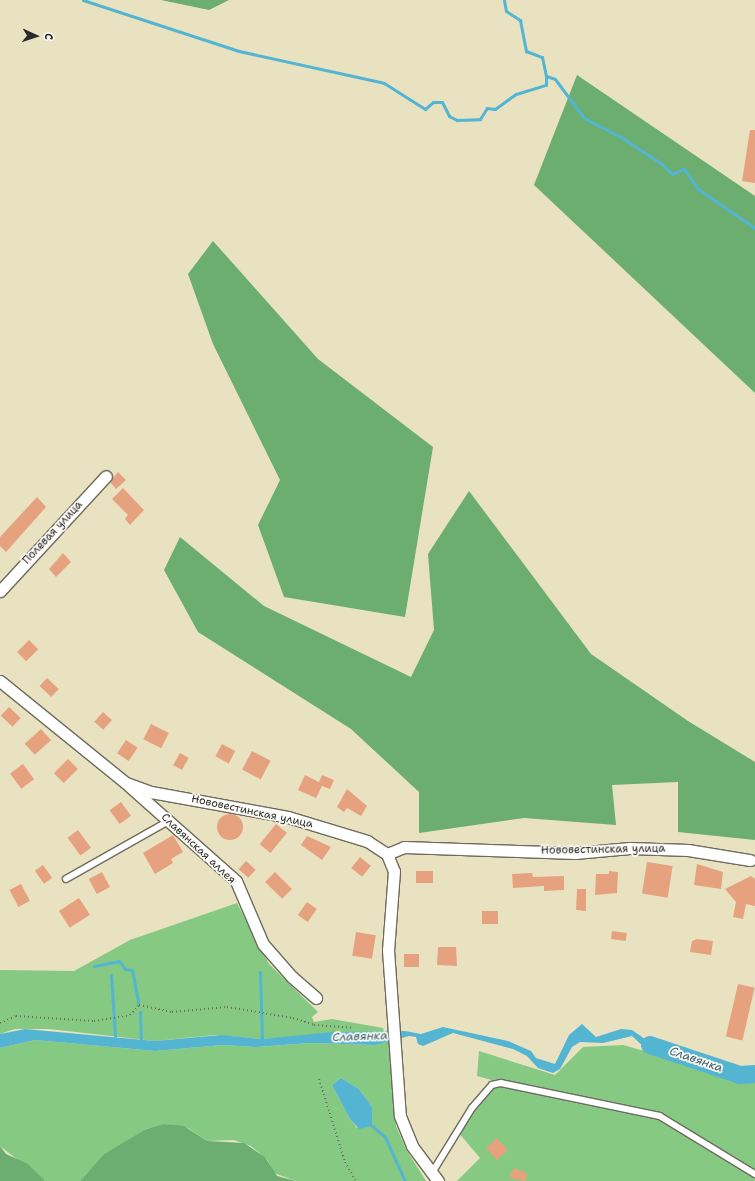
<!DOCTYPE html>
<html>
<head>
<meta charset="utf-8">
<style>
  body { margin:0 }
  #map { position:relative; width:755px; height:1181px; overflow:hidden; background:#e8e2c0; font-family:"Shantell Sans",sans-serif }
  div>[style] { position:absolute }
  .green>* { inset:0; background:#86c982 }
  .forest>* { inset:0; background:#6cad70 }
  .water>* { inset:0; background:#54b5d3 }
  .stream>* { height:3px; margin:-1.5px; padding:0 1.5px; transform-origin:1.5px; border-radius:1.5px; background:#54b5d3 }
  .river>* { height:18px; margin:-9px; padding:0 9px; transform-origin:9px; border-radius:9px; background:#54b5d3 }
  .building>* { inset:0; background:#e6a27f; transform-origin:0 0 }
  .round { border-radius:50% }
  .path>* { height:2px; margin-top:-1px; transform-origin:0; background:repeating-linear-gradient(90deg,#6d6b5f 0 1px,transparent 0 4px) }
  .roads { filter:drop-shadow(1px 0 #6d6b5f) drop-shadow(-1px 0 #6d6b5f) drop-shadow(0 1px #6d6b5f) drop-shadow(0 -1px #6d6b5f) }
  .service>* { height:5.5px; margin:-2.75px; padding:0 2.75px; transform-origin:2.75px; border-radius:2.75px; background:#fff }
  .minor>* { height:11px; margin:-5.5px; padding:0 5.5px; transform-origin:5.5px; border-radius:5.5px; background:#fff }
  span { translate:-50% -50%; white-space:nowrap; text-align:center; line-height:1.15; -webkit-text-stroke:3.5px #fdfcf7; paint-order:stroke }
  .street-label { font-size:11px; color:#2b2b2b }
  .water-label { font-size:12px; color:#395b66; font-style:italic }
  .north { position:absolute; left:16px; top:16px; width:40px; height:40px; -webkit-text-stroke:3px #fdfcf7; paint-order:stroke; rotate:93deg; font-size:11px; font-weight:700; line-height:16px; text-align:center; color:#2b2b2b }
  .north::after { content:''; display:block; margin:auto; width:14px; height:18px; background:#2b2b2b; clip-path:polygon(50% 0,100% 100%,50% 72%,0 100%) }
</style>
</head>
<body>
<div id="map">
  <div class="green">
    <i style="clip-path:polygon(237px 903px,269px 964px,318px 1012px,312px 1017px,314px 1022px,332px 1019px,383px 1028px,384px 1032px,262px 1039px,215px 1035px,155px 1041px,49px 1029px,15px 1029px,0 1034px,0 970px,74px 971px,130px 940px)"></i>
    <i style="clip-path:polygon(evenodd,35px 1040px,155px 1051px,223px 1045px,256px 1047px,310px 1043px,373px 1045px,389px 1041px,396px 1126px,407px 1151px,426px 1181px,296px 1181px,274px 1173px,267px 1159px,251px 1146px,234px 1140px,207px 1141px,188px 1128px,163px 1124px,144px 1130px,104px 1154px,80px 1181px,45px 1181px,0 1146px,0 1048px,35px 1040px,341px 1078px,359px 1089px,372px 1107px,372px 1126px,357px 1128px,350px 1119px,332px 1085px,341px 1078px)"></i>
    <i style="clip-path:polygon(623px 1045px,755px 1082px,755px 1181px,457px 1181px,480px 1158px,458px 1132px,499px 1082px,477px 1076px,479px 1051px,555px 1075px,583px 1047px)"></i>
  </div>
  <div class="forest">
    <i style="clip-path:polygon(161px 0,229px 0,209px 10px)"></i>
    <i style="clip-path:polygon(577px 75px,755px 196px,755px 393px,534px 185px)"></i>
    <i style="clip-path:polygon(213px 241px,318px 359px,433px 447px,405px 617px,284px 597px,258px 525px,280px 480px,213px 344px,188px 274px)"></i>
    <i style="clip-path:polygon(469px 491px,591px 654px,688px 721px,755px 762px,755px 840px,678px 832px,678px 782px,612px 785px,616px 825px,524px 818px,419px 833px,419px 792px,351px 729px,198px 632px,164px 570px,180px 537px,264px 606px,411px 677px,434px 630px,428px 554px)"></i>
    <i style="clip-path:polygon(163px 1124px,184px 1126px,207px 1141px,244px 1143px,265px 1157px,277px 1176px,296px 1181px,80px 1181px,104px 1154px,144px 1130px)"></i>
    <i style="clip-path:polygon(0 1146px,6px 1154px,28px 1164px,45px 1181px,0 1181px)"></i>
  </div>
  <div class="water">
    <i style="clip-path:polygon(582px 1024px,596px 1037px,621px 1029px,632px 1030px,652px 1044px,673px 1048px,675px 1057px,645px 1048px,632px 1036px,603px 1043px,580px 1042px,572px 1047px,560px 1069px,553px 1073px,538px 1068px,527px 1056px,513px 1049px,453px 1033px,423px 1046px,418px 1044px,416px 1037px,409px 1036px,375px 1045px,310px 1043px,256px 1047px,223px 1045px,155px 1051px,35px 1040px,0 1048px,0 1034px,25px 1029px,155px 1041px,221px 1035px,262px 1039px,334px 1032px,405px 1031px,421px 1034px,443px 1027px,508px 1041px,531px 1051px,536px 1058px,555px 1064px,569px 1035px)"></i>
    <i style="clip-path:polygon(341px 1078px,359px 1089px,372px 1107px,372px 1126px,359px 1129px,350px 1119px,332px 1085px)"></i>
  </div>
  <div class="stream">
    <i style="left:83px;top:0;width:164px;rotate:18.1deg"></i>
    <i style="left:239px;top:51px;width:148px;rotate:12.4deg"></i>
    <i style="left:384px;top:83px;width:49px;rotate:32.4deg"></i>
    <i style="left:425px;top:109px;width:11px;rotate:-41deg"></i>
    <i style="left:433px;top:102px;width:9px"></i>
    <i style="left:442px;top:102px;width:16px;rotate:63deg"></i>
    <i style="left:449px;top:116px;width:9px;rotate:27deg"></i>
    <i style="left:457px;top:120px;width:23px;rotate:-2deg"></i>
    <i style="left:480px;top:119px;width:13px;rotate:-58deg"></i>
    <i style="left:487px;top:108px;width:8px;rotate:7deg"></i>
    <i style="left:495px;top:109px;width:26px;rotate:-36deg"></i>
    <i style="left:516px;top:94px;width:31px;rotate:-17deg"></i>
    <i style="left:546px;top:85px;width:9px;rotate:-90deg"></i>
    <i style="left:504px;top:0;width:11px;rotate:80deg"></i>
    <i style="left:506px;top:11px;width:17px;rotate:33deg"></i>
    <i style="left:520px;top:20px;width:32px;rotate:79deg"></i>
    <i style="left:526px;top:51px;width:17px;rotate:21deg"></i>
    <i style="left:542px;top:57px;width:19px;rotate:78deg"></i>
    <i style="left:546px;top:76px;width:9px;rotate:18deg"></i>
    <i style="left:555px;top:79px;width:49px;rotate:53.4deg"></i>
    <i style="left:584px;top:118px;width:42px;rotate:27.2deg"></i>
    <i style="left:621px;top:137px;width:49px;rotate:33.4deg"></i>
    <i style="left:662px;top:164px;width:14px;rotate:45deg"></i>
    <i style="left:672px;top:174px;width:13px;rotate:-23deg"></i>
    <i style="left:684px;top:169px;width:24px;rotate:55deg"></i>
    <i style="left:698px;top:189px;width:69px;rotate:34.4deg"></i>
    <i style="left:94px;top:966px;width:25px;rotate:-11deg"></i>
    <i style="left:119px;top:961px;width:10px;rotate:53deg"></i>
    <i style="left:125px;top:969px;width:7px;rotate:8deg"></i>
    <i style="left:132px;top:970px;width:33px;rotate:79deg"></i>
    <i style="left:260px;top:972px;width:67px;rotate:88.3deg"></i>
    <i style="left:111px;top:975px;width:61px;rotate:86.2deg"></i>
    <i style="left:140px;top:1012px;width:29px;rotate:88deg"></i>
    <i style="left:372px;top:1126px;width:17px;rotate:40deg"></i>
    <i style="left:385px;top:1137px;width:48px;rotate:65.6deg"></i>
  </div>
  <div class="river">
    <i style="left:650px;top:1045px;width:95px;rotate:18.4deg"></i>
    <i style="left:740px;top:1075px;width:15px;rotate:-4deg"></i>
  </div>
  <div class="building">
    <i style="clip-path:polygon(750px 130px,755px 130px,755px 183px,742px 181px)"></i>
    <i style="clip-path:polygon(118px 472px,126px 480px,116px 489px,110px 482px)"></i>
    <i style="clip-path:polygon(123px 488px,144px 510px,130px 525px,125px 519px,128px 515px,112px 499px)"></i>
    <i style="clip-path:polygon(37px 497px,46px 507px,6px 552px,0 546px,0 537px)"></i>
    <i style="clip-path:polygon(63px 553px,71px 562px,56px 577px,49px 569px)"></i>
    <i style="left:29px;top:640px;width:13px;height:17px;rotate:45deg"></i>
    <i style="left:47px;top:678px;width:16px;height:11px;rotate:43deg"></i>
    <i style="left:9px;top:707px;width:16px;height:12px;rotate:43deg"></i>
    <i style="left:103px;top:712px;width:12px;height:13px;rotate:42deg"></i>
    <i style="left:151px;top:724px;width:20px;height:17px;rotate:27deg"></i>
    <i style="left:41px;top:729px;width:15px;height:22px;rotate:48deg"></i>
    <i style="left:126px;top:740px;width:14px;height:16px;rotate:34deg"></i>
    <i style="left:222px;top:744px;width:15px;height:14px;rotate:28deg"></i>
    <i style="left:252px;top:751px;width:21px;height:21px;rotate:28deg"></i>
    <i style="left:180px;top:753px;width:10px;height:14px;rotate:29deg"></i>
    <i style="left:68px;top:759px;width:14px;height:20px;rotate:45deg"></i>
    <i style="left:23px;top:764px;width:19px;height:16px;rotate:54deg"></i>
    <i style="clip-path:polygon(305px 775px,319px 782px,322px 775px,334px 780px,330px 789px,322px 786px,316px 798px,298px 790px)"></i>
    <i style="clip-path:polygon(347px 789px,367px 806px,361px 816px,347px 808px,344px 812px,337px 807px)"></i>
    <i style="left:121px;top:802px;width:17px;height:14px;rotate:54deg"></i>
    <i class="round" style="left:217px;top:814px;width:26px;height:26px"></i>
    <i style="left:276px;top:824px;width:14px;height:26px;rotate:39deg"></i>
    <i style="left:78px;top:830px;width:22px;height:13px;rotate:54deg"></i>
    <i style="clip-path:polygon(173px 835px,183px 852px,171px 859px,173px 863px,155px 874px,143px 853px)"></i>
    <i style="clip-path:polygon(307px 836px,331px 847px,322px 860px,301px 845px)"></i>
    <i style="left:360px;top:857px;width:14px;height:14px;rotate:39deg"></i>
    <i style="left:246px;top:861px;width:13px;height:11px;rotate:42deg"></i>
    <i style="left:647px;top:862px;width:26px;height:32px;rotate:9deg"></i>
    <i style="clip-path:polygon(697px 864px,723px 872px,721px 889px,694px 885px)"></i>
    <i style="left:43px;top:865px;width:16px;height:10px;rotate:55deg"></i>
    <i style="left:416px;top:871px;width:17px;height:12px"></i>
    <i style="clip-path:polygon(609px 871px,618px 872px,617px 893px,595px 895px,596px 874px,609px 874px)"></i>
    <i style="left:102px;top:872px;width:17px;height:15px;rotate:62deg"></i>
    <i style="left:275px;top:872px;width:24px;height:14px;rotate:45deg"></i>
    <i style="clip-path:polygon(532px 873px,533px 877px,564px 876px,564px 890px,544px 891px,544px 886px,513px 888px,512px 874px)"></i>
    <i style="clip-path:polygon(751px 876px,755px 879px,755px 906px,746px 904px,743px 919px,733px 917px,736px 902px,725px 889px)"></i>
    <i style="left:21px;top:884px;width:19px;height:13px;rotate:62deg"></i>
    <i style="clip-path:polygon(577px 889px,586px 889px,586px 911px,576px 910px)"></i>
    <i style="left:79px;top:898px;width:20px;height:24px;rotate:57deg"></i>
    <i style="left:307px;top:902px;width:12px;height:16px;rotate:35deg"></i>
    <i style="left:482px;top:911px;width:16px;height:13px"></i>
    <i style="left:612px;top:931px;width:15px;height:8px;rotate:8deg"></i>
    <i style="left:356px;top:932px;width:20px;height:24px;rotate:9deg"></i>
    <i style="clip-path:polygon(697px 939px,713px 941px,711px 955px,690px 952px,692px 941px)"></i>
    <i style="clip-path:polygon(438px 947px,456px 947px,457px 966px,437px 965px)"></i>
    <i style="left:404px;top:954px;width:15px;height:13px"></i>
    <i style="left:738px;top:984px;width:17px;height:54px;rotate:13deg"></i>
    <i style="left:497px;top:1138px;width:16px;height:15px;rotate:47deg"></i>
    <i style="clip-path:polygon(514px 1168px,528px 1174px,525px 1181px,509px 1178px)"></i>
  </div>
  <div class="path">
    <i style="left:0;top:1023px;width:17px;rotate:-24deg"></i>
    <i style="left:16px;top:1016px;width:78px;rotate:3.7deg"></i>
    <i style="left:94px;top:1021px;width:36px;rotate:-9deg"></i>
    <i style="left:130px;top:1015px;width:13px;rotate:-48deg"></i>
    <i style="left:139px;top:1005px;width:34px;rotate:12deg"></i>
    <i style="left:172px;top:1012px;width:55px;rotate:-5.2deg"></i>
    <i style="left:227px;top:1007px;width:67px;rotate:9.5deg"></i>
    <i style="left:293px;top:1018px;width:22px;rotate:18deg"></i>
    <i style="left:314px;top:1025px;width:39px;rotate:4deg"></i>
    <i style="left:319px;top:1079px;width:87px;rotate:72.6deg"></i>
    <i style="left:345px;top:1162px;width:22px;rotate:60deg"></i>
  </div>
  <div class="roads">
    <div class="service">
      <i style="left:66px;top:879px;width:118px;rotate:-29.4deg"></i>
      <i style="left:432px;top:1173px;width:76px;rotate:-58.4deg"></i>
      <i style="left:472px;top:1108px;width:30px;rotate:-49deg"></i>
      <i style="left:492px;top:1085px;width:9px;rotate:-13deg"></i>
      <i style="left:501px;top:1083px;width:162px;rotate:11.7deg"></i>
      <i style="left:660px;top:1116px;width:111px;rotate:31.4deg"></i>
    </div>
    <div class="minor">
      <i style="left:0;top:591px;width:156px;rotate:-47.3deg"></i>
      <i style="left:0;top:681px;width:162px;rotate:39deg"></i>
      <i style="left:126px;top:783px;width:27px;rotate:20deg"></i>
      <i style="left:151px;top:792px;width:139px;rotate:10.3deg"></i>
      <i style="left:288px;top:817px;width:83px;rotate:16.9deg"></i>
      <i style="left:367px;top:841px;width:24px;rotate:33deg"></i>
      <i style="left:387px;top:854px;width:18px;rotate:68deg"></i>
      <i style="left:394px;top:871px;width:79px;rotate:94.3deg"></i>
      <i style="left:388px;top:950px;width:166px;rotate:85.9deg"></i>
      <i style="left:400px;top:1116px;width:32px;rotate:68deg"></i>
      <i style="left:412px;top:1146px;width:44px;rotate:53.4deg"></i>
      <i style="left:129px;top:786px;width:143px;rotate:41.6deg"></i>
      <i style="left:236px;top:881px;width:69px;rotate:66.8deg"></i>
      <i style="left:263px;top:944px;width:44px;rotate:48.7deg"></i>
      <i style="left:292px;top:977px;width:32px;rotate:41deg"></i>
      <i style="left:387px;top:854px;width:18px;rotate:-22deg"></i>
      <i style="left:404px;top:847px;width:171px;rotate:2deg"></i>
      <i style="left:575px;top:853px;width:55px;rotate:-5.2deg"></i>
      <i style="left:630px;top:848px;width:58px;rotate:2deg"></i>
      <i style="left:688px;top:850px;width:63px;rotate:9.2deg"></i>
    </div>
  </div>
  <div class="street-label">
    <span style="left:53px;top:533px;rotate:-47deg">Полевая улица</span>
    <span style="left:252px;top:812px;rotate:12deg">Нововестинская улица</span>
    <span style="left:198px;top:849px;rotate:43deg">Славянская аллея</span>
    <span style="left:603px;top:850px;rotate:-1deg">Нововестинская улица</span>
  </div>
  <div class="water-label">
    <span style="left:360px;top:1037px;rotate:-2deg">Славянка</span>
    <span style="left:696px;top:1060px;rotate:19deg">Славянка</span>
  </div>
  <div class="north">С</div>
</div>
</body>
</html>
